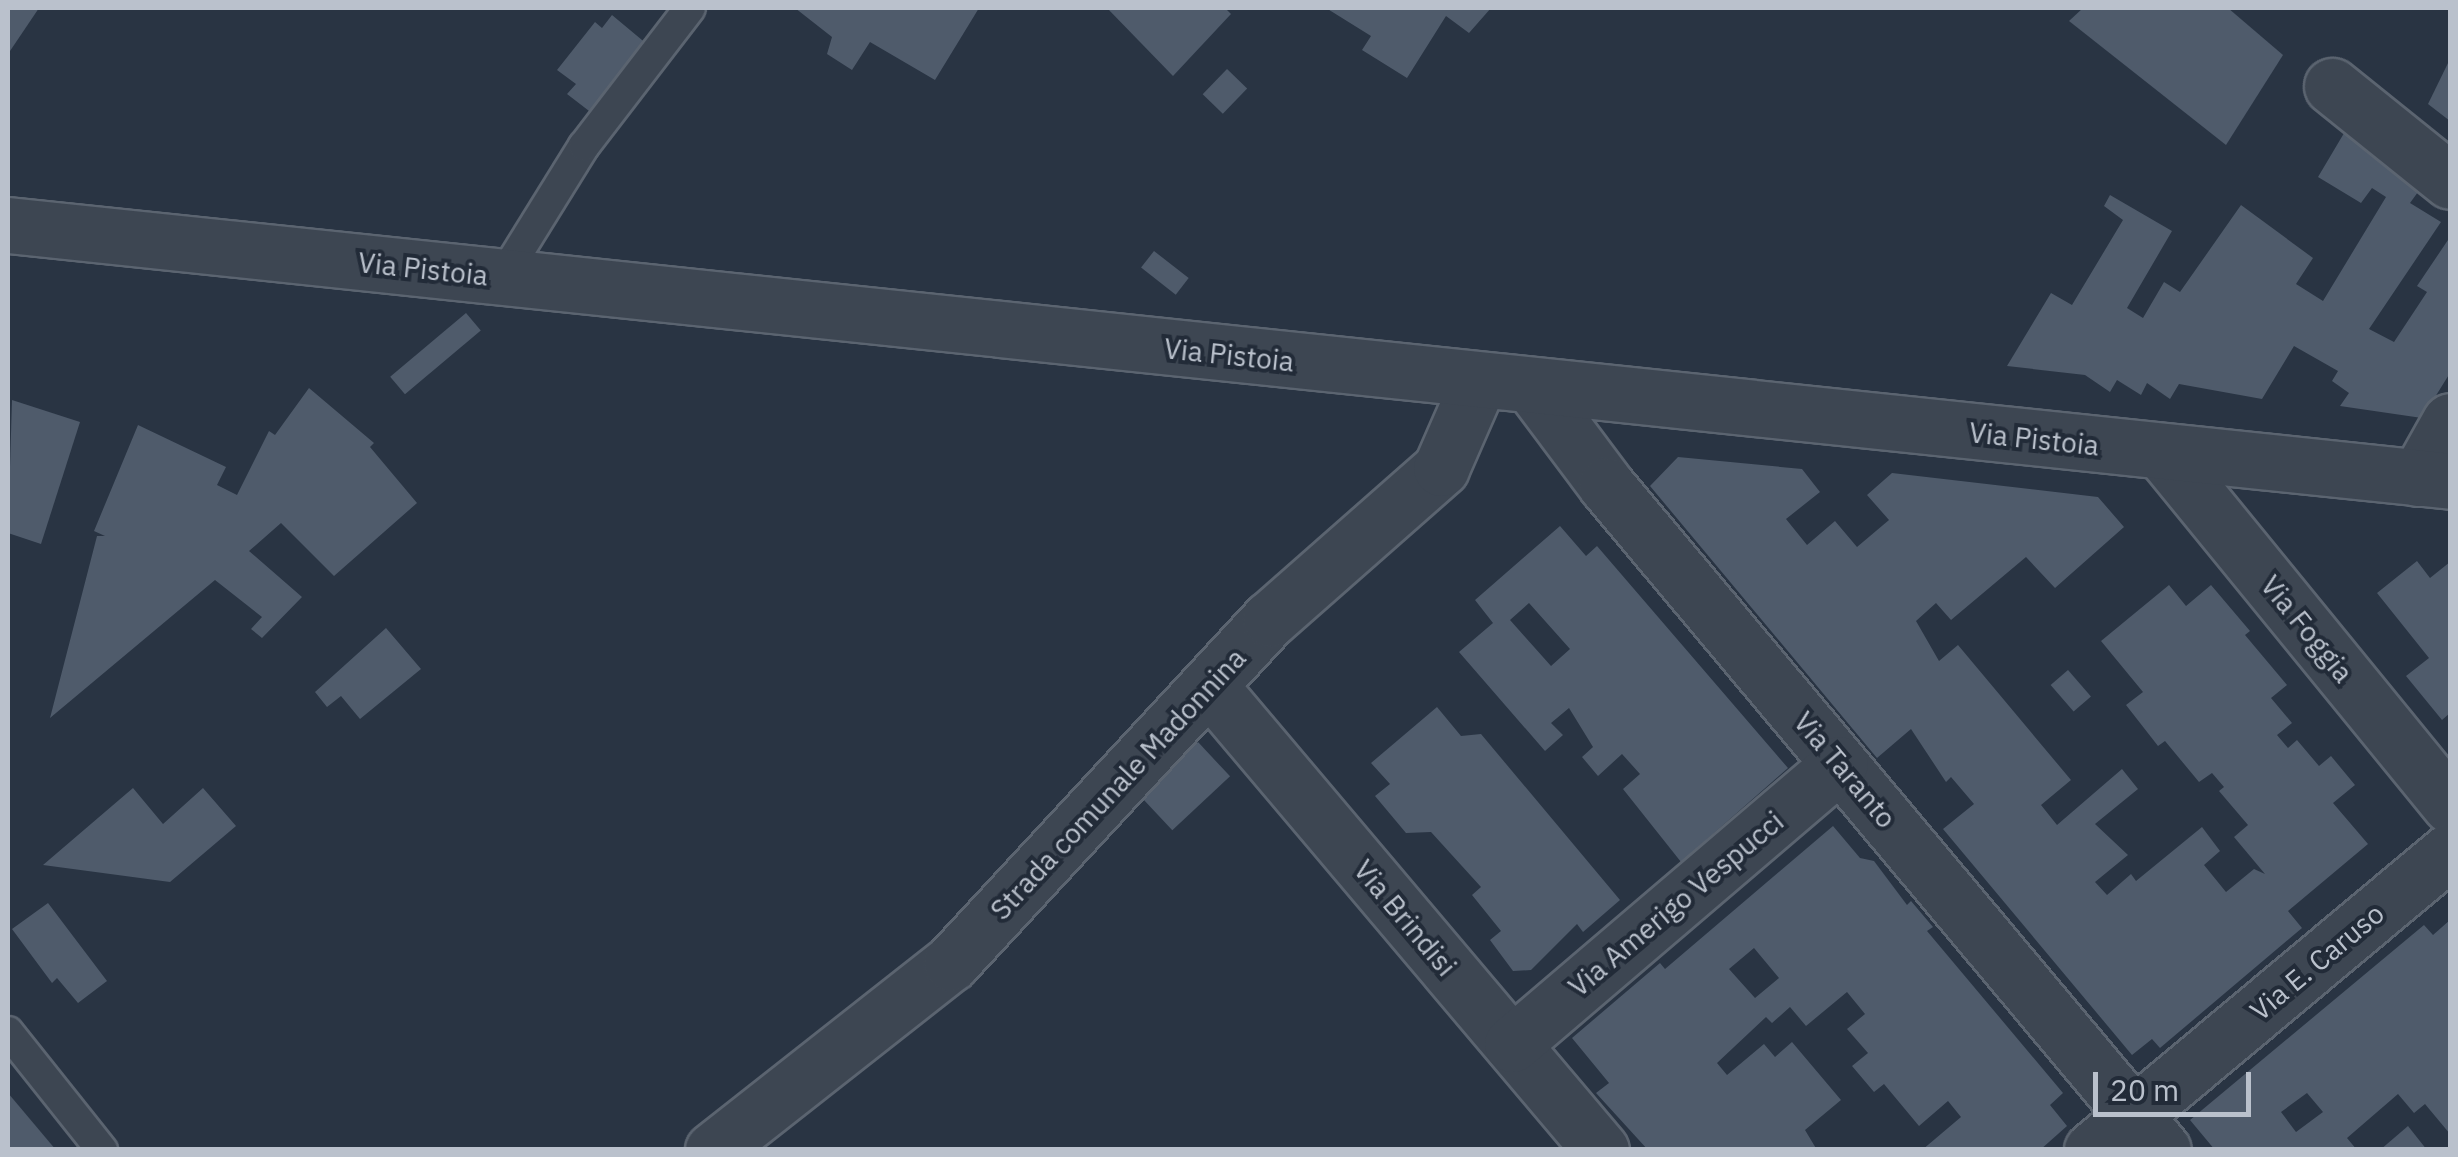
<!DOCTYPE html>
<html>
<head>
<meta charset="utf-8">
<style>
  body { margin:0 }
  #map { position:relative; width:2458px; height:1157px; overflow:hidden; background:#293443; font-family:"IBM Plex Sans",sans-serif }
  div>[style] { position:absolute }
  .building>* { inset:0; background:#4f5b6b; transform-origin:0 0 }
  .roads { filter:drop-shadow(2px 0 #5b6470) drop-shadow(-2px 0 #5b6470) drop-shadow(0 2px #5b6470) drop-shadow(0 -2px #5b6470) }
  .service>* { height:30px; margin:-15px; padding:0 15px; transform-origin:15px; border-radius:15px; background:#3d4652 }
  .minor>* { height:55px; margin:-27.5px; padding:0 27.5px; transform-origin:27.5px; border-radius:27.5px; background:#3d4652 }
  .tertiary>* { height:55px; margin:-27.5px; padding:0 27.5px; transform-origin:27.5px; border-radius:27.5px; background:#3d4652 }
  span { translate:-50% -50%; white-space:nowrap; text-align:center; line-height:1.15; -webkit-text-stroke:8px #222b38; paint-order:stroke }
  .street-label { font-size:28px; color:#bac1cc }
  .frame { position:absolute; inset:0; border:10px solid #bac1cc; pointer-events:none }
  .scale { position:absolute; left:2093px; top:1072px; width:158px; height:45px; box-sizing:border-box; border:5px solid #bac1cc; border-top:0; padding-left:12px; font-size:30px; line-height:35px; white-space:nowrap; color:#bac1cc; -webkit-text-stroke:8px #222b38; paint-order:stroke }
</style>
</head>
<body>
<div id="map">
  <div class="building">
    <i style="clip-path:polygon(8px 8px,39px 8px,8px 54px)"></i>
    <i style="clip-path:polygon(795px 8px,979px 8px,935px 80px,870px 42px,852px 70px,827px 54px,832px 37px)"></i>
    <i style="clip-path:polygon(1107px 8px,1225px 8px,1231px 14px,1173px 76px)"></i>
    <i style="clip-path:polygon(1326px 8px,1491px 8px,1469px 33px,1446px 16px,1407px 78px,1362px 50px,1371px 36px)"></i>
    <i style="clip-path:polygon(2083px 8px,2228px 8px,2283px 55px,2226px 145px,2069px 21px)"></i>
    <i style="clip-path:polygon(612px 15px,648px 45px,593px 114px,567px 94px,576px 84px,557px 70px,595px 22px,602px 28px)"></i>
    <i style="clip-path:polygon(2450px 59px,2450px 121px,2428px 104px)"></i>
    <i style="left:1227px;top:69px;width:28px;height:35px;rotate:44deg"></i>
    <i style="clip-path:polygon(2353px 118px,2426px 181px,2410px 203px,2441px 222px,2369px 329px,2394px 342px,2427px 292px,2417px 286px,2450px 237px,2450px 373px,2422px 418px,2340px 406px,2349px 393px,2332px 381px,2338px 371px,2294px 346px,2262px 399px,2179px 384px,2170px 399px,2147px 383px,2141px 395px,2117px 380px,2110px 392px,2085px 375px,2007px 366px,2051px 293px,2072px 305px,2123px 220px,2104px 206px,2110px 195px,2172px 231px,2127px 308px,2143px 318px,2164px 282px,2180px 292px,2241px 205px,2313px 258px,2296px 284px,2323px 301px,2386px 197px,2372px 188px,2361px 203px,2318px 177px)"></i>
    <i style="left:1154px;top:251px;width:44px;height:21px;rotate:38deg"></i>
    <i style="left:466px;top:313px;width:23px;height:99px;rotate:50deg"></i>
    <i style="clip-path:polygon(309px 388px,374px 443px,370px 447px,417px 503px,334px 576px,281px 523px,249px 551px,302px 597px,262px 638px,251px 629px,262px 617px,215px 580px,50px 718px,97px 536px,105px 536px,94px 531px,138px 425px,226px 467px,217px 485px,237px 495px,269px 431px,275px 435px)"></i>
    <i style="clip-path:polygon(12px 400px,80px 422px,41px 544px,8px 533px)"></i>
    <i style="clip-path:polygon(1678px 457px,1802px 469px,1820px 492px,1786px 519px,1807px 545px,1835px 521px,1857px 547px,1889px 520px,1867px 495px,1892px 473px,2098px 497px,2124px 527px,2055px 588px,2026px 557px,1951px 620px,1936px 603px,1916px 621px,1939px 661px,1958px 645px,2071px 780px,2041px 805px,2057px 825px,2122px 769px,2138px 789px,2095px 824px,2128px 855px,2095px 882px,2107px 895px,2131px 874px,2136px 881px,2202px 827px,2220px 851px,2204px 865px,2226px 892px,2254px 869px,2265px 874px,2234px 837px,2248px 825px,2219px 791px,2224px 787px,2212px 773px,2199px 782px,2165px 741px,2158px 746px,2126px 705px,2143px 692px,2101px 641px,2169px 585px,2186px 606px,2211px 585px,2250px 631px,2245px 635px,2287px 685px,2271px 698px,2292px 723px,2277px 735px,2288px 748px,2297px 740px,2319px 766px,2331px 756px,2355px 785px,2333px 803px,2368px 844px,2288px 911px,2302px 928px,2160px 1048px,2152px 1039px,2132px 1055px,1943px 829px,1974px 804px,1951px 777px,1946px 782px,1911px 729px,1877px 758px,1650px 486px)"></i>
    <i style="clip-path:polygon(evenodd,1560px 526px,1586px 556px,1597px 546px,1788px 768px,1681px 862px,1623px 789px,1640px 774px,1622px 754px,1598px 776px,1582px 757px,1593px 747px,1569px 708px,1551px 723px,1563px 735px,1545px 751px,1459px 652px,1493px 623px,1475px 600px,1560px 526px,1529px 603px,1570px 649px,1551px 666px,1510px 620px,1529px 603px)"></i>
    <i style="clip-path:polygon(2417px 561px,2430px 578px,2450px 562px,2450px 713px,2442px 720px,2406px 676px,2429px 658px,2377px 593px)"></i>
    <i style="clip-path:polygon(386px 628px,421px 669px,360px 719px,341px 696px,327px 707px,315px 692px)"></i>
    <i style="left:2068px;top:670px;width:35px;height:23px;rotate:49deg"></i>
    <i style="clip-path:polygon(1437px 707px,1461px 736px,1481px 734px,1620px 900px,1583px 932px,1577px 924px,1531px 970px,1513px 971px,1490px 940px,1501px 931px,1472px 895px,1481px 887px,1431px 832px,1406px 833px,1375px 796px,1390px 784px,1371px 763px)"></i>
    <i style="left:1198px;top:742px;width:47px;height:79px;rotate:47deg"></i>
    <i style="clip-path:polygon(133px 788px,163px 824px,203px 788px,236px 826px,170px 882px,43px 865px)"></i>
    <i style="clip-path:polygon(evenodd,1833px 826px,1860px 858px,1874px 861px,1907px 905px,1911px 901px,1933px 927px,1927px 931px,2063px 1093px,2050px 1105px,2067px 1126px,2040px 1150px,1922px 1150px,1961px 1117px,1948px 1101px,1919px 1126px,1884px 1084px,1874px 1092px,1852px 1066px,1868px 1053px,1847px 1029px,1865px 1014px,1847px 992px,1806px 1026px,1790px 1007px,1772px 1023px,1766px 1017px,1717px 1063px,1727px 1075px,1764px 1044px,1775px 1057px,1792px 1042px,1841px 1100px,1805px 1130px,1817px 1150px,1648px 1150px,1596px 1093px,1609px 1083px,1572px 1038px,1660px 963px,1665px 969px,1833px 826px,1754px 948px,1779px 978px,1755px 998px,1729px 969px,1754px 948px)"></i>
    <i style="clip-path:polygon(48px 903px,107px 981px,78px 1003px,57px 978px,52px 983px,12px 929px)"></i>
    <i style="clip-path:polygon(evenodd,2450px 920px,2450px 1134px,2425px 1104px,2414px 1113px,2398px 1094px,2347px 1138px,2357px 1150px,2215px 1150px,2190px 1120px,2424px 925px,2433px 935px,2450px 920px,2307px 1093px,2323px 1112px,2296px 1132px,2281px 1112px,2307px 1093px)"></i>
    <i style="clip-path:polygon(8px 1093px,56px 1150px,8px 1150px)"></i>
    <i style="clip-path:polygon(2408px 1126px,2427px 1150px,2380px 1150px)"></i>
  </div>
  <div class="roads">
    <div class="service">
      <i style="left:502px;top:278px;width:155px;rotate:-58.2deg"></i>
      <i style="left:584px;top:146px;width:174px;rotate:-52.5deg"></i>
      <i style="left:8px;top:1032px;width:151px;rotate:51.5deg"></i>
    </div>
    <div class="minor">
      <i style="left:2332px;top:86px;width:151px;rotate:38.8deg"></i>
      <i style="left:1532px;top:386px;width:124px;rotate:53.2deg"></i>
      <i style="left:1606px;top:485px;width:867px;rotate:50.05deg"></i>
      <i style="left:2163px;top:453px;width:454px;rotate:50.8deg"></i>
      <i style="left:2418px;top:478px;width:65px;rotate:-60.7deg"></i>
      <i style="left:1210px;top:687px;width:606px;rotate:49.82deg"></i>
      <i style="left:1512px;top:1044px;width:431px;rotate:-40.5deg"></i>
      <i style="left:713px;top:1150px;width:303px;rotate:-38.2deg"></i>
      <i style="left:951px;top:963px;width:469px;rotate:-47.2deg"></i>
      <i style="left:1270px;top:619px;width:228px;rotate:-41.4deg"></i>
      <i style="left:1441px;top:468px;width:95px;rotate:-66.4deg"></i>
      <i style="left:2092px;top:1150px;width:466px;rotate:-39.9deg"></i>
    </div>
    <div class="tertiary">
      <i style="left:8px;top:225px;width:2455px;rotate:5.98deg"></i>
    </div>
  </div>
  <div class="street-label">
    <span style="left:423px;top:269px;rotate:6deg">Via Pistoia</span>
    <span style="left:1229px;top:355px;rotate:6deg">Via Pistoia</span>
    <span style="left:2034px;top:439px;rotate:6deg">Via Pistoia</span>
    <span style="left:2307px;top:629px;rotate:51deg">Via Foggia</span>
    <span style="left:1845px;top:770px;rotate:50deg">Via Taranto</span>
    <span style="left:1118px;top:784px;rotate:-47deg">Strada comunale Madonnina</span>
    <span style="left:1676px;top:904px;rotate:-40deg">Via Amerigo Vespucci</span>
    <span style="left:1405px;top:918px;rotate:50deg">Via Brindisi</span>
    <span style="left:2317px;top:962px;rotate:-40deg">Via E. Caruso</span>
  </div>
  <div class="frame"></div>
  <div class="scale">20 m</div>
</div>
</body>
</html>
